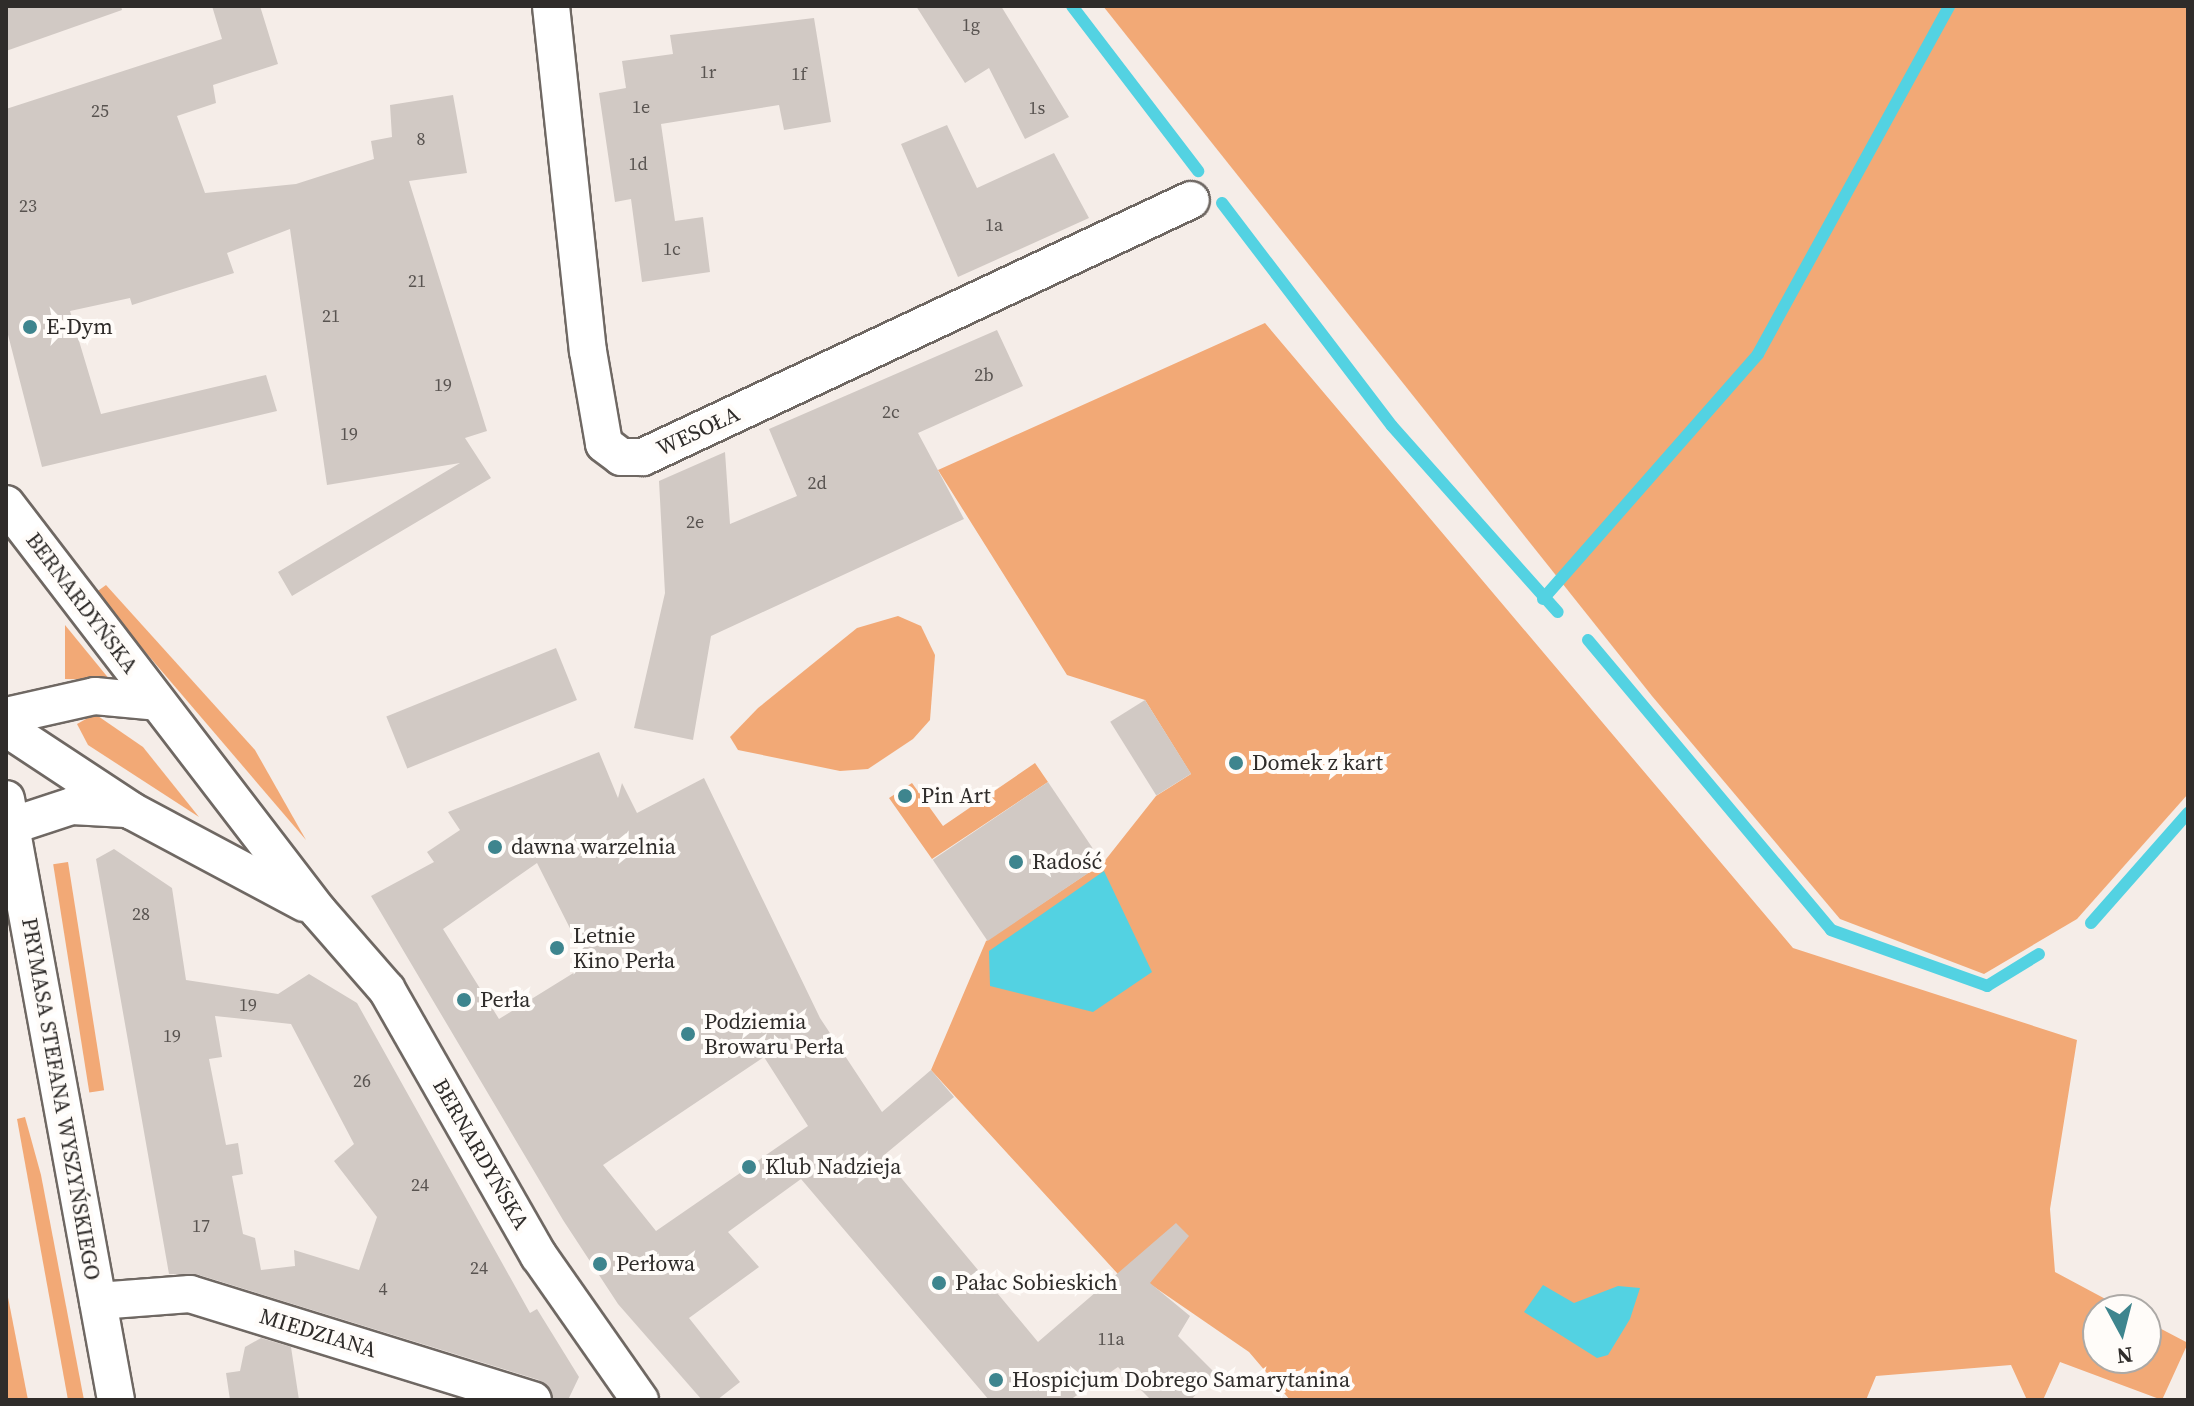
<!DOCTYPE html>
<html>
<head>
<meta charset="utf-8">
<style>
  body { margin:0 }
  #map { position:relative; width:2194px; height:1406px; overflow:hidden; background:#f5ede8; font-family:"Source Serif 4",serif }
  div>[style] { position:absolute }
  .green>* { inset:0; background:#f2a976; transform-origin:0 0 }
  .water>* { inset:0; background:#53d2e2 }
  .stream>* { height:12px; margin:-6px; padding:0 6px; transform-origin:6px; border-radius:6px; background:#53d2e2 }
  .building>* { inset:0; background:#d1c9c4; transform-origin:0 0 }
  .roads { filter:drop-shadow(2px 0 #6f6863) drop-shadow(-2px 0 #6f6863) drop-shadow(0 2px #6f6863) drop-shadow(0 -2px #6f6863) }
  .street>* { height:36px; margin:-18px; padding:0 18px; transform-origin:18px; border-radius:18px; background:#fff }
  .dots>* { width:22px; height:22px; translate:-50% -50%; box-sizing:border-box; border:4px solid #fffcf9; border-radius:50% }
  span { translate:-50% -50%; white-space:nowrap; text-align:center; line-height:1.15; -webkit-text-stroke:8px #fffcf9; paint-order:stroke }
  .number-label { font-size:18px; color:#585350 }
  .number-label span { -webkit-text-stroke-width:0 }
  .poi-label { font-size:22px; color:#2f2c2a }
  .left { translate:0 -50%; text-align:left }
  .street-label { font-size:22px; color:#2f2c2a }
  .frame { position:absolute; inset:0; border:8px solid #2f2c2a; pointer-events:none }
  .north { position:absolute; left:2082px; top:1294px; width:80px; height:80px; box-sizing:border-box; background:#fffcf9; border:2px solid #aca9a6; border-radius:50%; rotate:173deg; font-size:22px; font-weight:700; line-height:32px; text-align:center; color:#2f2c2a }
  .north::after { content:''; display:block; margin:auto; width:28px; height:36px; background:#3e858e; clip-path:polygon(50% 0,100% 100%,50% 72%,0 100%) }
</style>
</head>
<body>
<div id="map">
  <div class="green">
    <i style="clip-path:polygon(1103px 6px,2188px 6px,2188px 794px,2077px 919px,1984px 974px,1840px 919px,1652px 696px)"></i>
    <i style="clip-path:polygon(1265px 323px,1793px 948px,2077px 1040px,2050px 1209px,2055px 1272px,2126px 1310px,2098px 1310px,2098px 1358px,2146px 1358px,2146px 1321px,2188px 1343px,2162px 1400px,2060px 1362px,2043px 1400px,2027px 1400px,2011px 1365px,1876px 1376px,1866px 1400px,1290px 1400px,1249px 1352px,1153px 1286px,1139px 1297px,931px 1070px,986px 941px,1103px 863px,1156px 796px,1191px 774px,1145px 700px,1067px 675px,938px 470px)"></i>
    <i style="clip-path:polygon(106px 585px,255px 750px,306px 840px,95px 593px)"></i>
    <i style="clip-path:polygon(898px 616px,921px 626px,935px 655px,930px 720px,913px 739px,868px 769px,840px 771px,738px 750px,730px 737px,758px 708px,857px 628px)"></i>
    <i style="clip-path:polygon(65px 625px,110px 680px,65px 679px)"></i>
    <i style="clip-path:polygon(95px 714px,143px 747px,199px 817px,88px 745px,77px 724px)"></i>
    <i style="clip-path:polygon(1035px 763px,1048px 782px,932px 859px,889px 798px,912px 783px,943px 826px)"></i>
    <i style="left:68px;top:862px;width:231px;height:15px;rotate:81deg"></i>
    <i style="clip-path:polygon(25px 1117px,41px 1175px,84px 1400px,68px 1400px,17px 1119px)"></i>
    <i style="clip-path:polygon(6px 1287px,28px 1400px,6px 1400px)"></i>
  </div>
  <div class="water">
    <i style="clip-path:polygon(1104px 871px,1152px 972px,1093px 1012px,990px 986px,989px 951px)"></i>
    <i style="clip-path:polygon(1543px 1285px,1574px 1303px,1618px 1286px,1640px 1288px,1630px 1319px,1608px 1355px,1597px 1358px,1524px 1312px)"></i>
  </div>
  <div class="stream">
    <i style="left:1072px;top:6px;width:208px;rotate:52.6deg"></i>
    <i style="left:1222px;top:203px;width:280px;rotate:52.7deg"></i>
    <i style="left:1392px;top:426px;width:249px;rotate:48.3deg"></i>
    <i style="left:1543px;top:599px;width:326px;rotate:-48.7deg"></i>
    <i style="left:1758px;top:354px;width:397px;rotate:-61.2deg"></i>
    <i style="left:1588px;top:640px;width:378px;rotate:50deg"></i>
    <i style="left:1831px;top:930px;width:166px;rotate:19.7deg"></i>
    <i style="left:1987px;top:986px;width:61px;rotate:-31.6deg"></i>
    <i style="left:2091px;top:923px;width:147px;rotate:-48.6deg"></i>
  </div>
  <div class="building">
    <i style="clip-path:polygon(6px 6px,121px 6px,122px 10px,6px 51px)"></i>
    <i style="clip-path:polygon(212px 6px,260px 6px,278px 64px,213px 85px,216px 103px,177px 116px,205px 193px,296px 184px,374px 159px,371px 141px,392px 137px,390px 105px,453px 95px,467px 173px,409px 181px,487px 431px,465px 438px,491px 478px,292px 596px,278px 572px,460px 463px,327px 485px,290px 229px,227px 253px,234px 273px,132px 305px,130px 298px,70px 311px,101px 414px,266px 375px,277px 411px,42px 467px,6px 327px,6px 109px,222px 39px)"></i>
    <i style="clip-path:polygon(916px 6px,1001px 6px,1069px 117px,1025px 139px,989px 68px,965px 83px)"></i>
    <i style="clip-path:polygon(814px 18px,831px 122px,784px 130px,779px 105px,661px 124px,675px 221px,703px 217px,710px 272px,642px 282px,631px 199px,615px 202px,599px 93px,626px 88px,622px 61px,673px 54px,670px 35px)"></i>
    <i style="clip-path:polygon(947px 125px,977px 188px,1054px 153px,1089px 218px,958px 277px,901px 144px)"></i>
    <i style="clip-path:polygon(997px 330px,1023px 386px,918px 433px,964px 519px,711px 636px,693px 740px,634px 728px,665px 593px,659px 481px,725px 452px,730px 524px,797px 496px,769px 429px)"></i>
    <i style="left:556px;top:648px;width:56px;height:183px;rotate:68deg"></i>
    <i style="left:1145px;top:700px;width:87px;height:41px;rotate:58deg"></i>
    <i style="clip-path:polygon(evenodd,599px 752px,618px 798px,622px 783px,637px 813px,704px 778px,820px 1018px,882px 1112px,931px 1070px,954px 1097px,883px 1156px,1038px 1342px,1176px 1223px,1189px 1236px,1150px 1283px,1190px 1316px,1178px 1336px,1215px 1373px,1191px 1400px,1151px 1400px,1118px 1367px,1070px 1400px,989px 1400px,801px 1179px,728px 1232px,759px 1267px,689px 1318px,740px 1382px,717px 1400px,702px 1400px,618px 1304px,563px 1220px,371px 896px,434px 862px,427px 852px,460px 830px,448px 812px,599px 752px,537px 863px,588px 964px,499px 1019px,443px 929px,537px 863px,599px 752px,764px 1057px,808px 1126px,656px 1231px,603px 1165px,764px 1057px)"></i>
    <i style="left:1048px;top:782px;width:98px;height:139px;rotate:56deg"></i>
    <i style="clip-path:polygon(evenodd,114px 849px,172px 888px,186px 980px,278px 994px,309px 974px,357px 1003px,530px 1313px,537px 1309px,579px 1377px,568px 1400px,553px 1400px,539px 1380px,196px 1274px,169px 1274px,96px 859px,114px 849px,215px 1016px,291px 1024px,354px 1144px,334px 1161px,377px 1217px,359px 1270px,294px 1250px,295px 1266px,261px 1270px,255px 1238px,243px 1234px,232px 1176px,243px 1174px,238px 1143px,226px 1145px,209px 1059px,222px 1057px,215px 1016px)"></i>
    <i style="clip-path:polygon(261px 1338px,291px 1347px,299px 1400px,230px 1400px,226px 1373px,240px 1371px,245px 1347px)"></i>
  </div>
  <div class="roads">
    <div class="street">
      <i style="left:551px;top:6px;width:347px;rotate:83.9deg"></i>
      <i style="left:588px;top:351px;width:94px;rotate:80.2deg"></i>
      <i style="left:604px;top:444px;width:21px;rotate:37deg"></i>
      <i style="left:621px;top:457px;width:22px"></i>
      <i style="left:643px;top:457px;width:605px;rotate:-25.13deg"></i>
      <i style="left:6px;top:504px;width:514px;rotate:52.51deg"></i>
      <i style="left:319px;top:912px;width:103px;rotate:48.9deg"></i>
      <i style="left:387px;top:990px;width:306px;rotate:60.3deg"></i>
      <i style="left:539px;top:1256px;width:176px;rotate:55deg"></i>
      <i style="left:6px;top:716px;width:91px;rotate:-12.7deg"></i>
      <i style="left:95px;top:696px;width:62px;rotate:5.5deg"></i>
      <i style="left:6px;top:728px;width:151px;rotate:33.4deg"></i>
      <i style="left:132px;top:811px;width:195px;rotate:28.1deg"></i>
      <i style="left:6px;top:799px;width:611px;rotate:79.63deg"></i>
      <i style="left:11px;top:826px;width:64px;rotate:-18.2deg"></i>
      <i style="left:72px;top:806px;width:54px;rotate:3.2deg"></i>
      <i style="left:98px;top:1301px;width:92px;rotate:-4.4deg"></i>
      <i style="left:190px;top:1294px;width:359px;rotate:17.2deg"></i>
    </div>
  </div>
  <div class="dots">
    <i style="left:30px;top:327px;background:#3e858e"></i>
    <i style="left:1236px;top:763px;background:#3e858e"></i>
    <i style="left:905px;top:796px;background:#3e858e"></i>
    <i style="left:495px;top:847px;background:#3e858e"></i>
    <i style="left:1016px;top:862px;background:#3e858e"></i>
    <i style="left:557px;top:948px;background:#3e858e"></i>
    <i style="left:464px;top:1000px;background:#3e858e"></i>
    <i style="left:688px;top:1034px;background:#3e858e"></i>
    <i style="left:749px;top:1167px;background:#3e858e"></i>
    <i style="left:600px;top:1264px;background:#3e858e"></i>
    <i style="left:939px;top:1283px;background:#3e858e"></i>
    <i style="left:996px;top:1380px;background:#3e858e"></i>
  </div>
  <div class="number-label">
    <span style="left:971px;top:25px">1g</span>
    <span style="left:708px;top:72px">1r</span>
    <span style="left:799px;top:74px">1f</span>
    <span style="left:641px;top:107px">1e</span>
    <span style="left:1037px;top:108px">1s</span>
    <span style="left:100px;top:111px">25</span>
    <span style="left:421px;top:139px">8</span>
    <span style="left:638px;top:164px">1d</span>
    <span style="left:28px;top:206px">23</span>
    <span style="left:994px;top:225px">1a</span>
    <span style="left:672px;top:249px">1c</span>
    <span style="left:417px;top:281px">21</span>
    <span style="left:331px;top:316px">21</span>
    <span style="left:984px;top:375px">2b</span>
    <span style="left:443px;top:385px">19</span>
    <span style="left:891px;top:412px">2c</span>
    <span style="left:349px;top:434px">19</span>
    <span style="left:817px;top:483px">2d</span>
    <span style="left:695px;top:522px">2e</span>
    <span style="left:141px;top:914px">28</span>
    <span style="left:248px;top:1005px">19</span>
    <span style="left:172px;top:1036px">19</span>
    <span style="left:362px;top:1081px">26</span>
    <span style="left:420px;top:1185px">24</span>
    <span style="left:201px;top:1226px">17</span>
    <span style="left:479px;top:1268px">24</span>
    <span style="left:383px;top:1289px">4</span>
    <span style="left:1111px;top:1339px">11a</span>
  </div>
  <div class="poi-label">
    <span class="left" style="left:46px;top:327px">E-Dym</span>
    <span class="left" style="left:1252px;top:763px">Domek z kart</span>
    <span class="left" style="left:921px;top:796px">Pin Art</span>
    <span class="left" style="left:511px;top:847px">dawna warzelnia</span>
    <span class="left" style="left:1032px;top:862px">Radość</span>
    <span class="left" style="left:573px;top:948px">Letnie<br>Kino Perła</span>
    <span class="left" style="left:480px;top:1000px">Perła</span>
    <span class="left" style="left:704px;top:1034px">Podziemia<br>Browaru Perła</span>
    <span class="left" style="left:765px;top:1167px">Klub Nadzieja</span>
    <span class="left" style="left:616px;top:1264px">Perłowa</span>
    <span class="left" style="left:955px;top:1283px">Pałac Sobieskich</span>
    <span class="left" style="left:1012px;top:1380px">Hospicjum Dobrego Samarytanina</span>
  </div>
  <div class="street-label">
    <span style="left:698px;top:431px;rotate:-25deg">WESOŁA</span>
    <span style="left:82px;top:603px;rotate:53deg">BERNARDYŃSKA</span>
    <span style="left:61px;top:1099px;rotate:80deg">PRYMASA STEFANA WYSZYŃSKIEGO</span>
    <span style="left:481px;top:1154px;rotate:60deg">BERNARDYŃSKA</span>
    <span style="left:318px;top:1333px;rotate:17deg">MIEDZIANA</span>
  </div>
  <div class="frame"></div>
  <div class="north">N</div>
</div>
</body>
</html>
